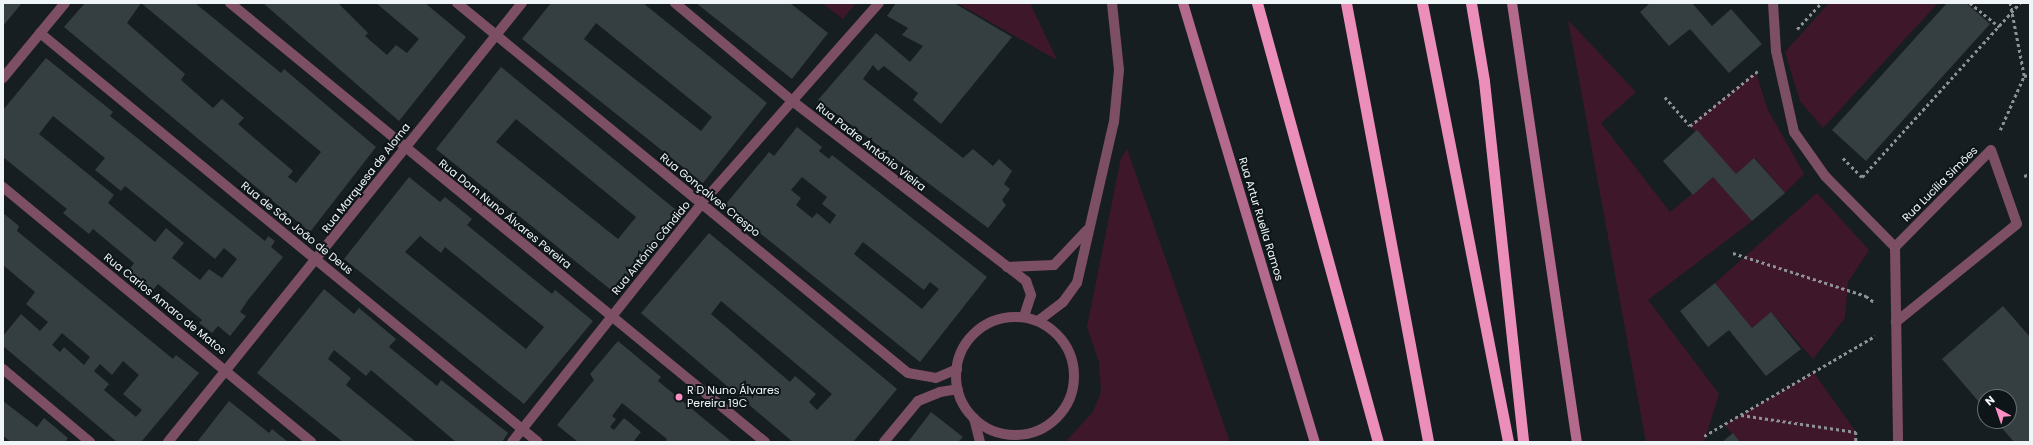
<!DOCTYPE html>
<html>
<head>
<meta charset="utf-8">
<style>
  body { margin:0 }
  #map { position:relative; width:2033px; height:445px; overflow:hidden; background:#171e21; font-family:Poppins,sans-serif }
  div>[style] { position:absolute }
  .green>* { inset:0; background:#3f172b }
  .building>* { inset:0; background:#353e41 }
  .path>* { height:2.5px; margin-top:-1.25px; transform-origin:0; background:repeating-linear-gradient(90deg,#8d9395 0 3px,transparent 0 6px) }
  .service>* { height:10px; margin:-5px; padding:0 5px; transform-origin:5px; border-radius:5px; background:#7d4f64 }
  .minor>* { height:10px; margin:-5px; padding:0 5px; transform-origin:5px; border-radius:5px; background:#7d4f64 }
  .tertiary>* { height:10px; margin:-5px; padding:0 5px; transform-origin:5px; border-radius:5px; background:#7d4f64 }
  .tertiary>.ring { margin:-5px; padding:0; box-sizing:content-box; background:none; border:10px solid #7d4f64; border-radius:50% }
  .secondary>* { height:10px; margin:-5px; padding:0 5px; transform-origin:5px; border-radius:5px; background:#b46a8d }
  .trunk>* { height:11px; margin:-5.5px; padding:0 5.5px; transform-origin:5.5px; border-radius:5.5px; background:#eb8eba }
  .dots>* { width:11px; height:11px; translate:-50% -50%; box-sizing:border-box; border:2px solid #0e1518; border-radius:50% }
  span { translate:-50% -50%; white-space:nowrap; text-align:center; line-height:1.15; -webkit-text-stroke:4px #0e1518; paint-order:stroke }
  .street-label { font-size:11px; color:#eff5f6 }
  .poi-label { font-size:11px; color:#eff5f6 }
  .left { translate:0 -50%; text-align:left }
  .frame { position:absolute; inset:0; border:4px solid #eff5f6; pointer-events:none }
  .north { position:absolute; left:1977px; top:389px; width:40px; height:40px; box-sizing:border-box; background:#0e1518; border:1px solid #686f71; border-radius:50%; rotate:320deg; font-size:11px; font-weight:700; line-height:16px; text-align:center; color:#eff5f6 }
  .north::after { content:''; display:block; margin:auto; width:14px; height:18px; background:#fb8fc3; clip-path:polygon(50% 0,100% 100%,50% 72%,0 100%) }
</style>
</head>
<body>
<div id="map">
  <div class="green">
    <i style="clip-path:polygon(822px 3px,856px 3px,843px 19px)"></i>
    <i style="clip-path:polygon(957px 3px,1030px 3px,1057px 60px)"></i>
    <i style="clip-path:polygon(1829px 3px,1938px 3px,1823px 128px,1800px 101px,1785px 52px)"></i>
    <i style="clip-path:polygon(1568px 20px,1636px 92px,1601px 123px,1670px 212px,1713px 177px,1752px 221px,1648px 300px,1719px 394px,1704px 442px,1646px 442px)"></i>
    <i style="clip-path:polygon(1756px 73px,1768px 110px,1804px 174px,1785px 193px,1755px 158px,1736px 174px,1690px 126px)"></i>
    <i style="clip-path:polygon(1127px 149px,1230px 442px,1065px 442px,1093px 412px,1101px 392px,1099px 362px,1087px 327px,1121px 158px)"></i>
    <i style="clip-path:polygon(1817px 193px,1869px 250px,1848px 282px,1845px 318px,1813px 359px,1772px 313px,1752px 328px,1715px 283px)"></i>
    <i style="clip-path:polygon(1814px 373px,1856px 432px,1856px 442px,1740px 442px,1724px 425px)"></i>
  </div>
  <div class="building">
    <i style="clip-path:polygon(3px 3px,22px 3px,3px 26px)"></i>
    <i style="clip-path:polygon(85px 3px,141px 3px,127px 23px,185px 74px,181px 80px,213px 108px,222px 99px,244px 118px,238px 124px,293px 171px,288px 177px,296px 183px,321px 152px,141px 3px,195px 3px,281px 73px,284px 69px,376px 147px,310px 232px,64px 27px)"></i>
    <i style="clip-path:polygon(263px 3px,338px 3px,368px 33px,365px 36px,387px 55px,396px 45px,407px 53px,419px 39px,376px 3px,425px 3px,466px 37px,399px 121px)"></i>
    <i style="clip-path:polygon(evenodd,551px 3px,643px 3px,767px 103px,703px 183px,522px 39px,551px 3px,596px 23px,712px 117px,701px 131px,584px 39px,596px 23px)"></i>
    <i style="clip-path:polygon(696px 3px,790px 3px,828px 33px,792px 79px)"></i>
    <i style="clip-path:polygon(896px 3px,954px 3px,1012px 37px,941px 124px,913px 100px,918px 93px,884px 66px,878px 71px,873px 65px,863px 79px,963px 158px,973px 149px,993px 166px,999px 159px,1012px 171px,1004px 184px,1010px 189px,1002px 200px,1006px 205px,988px 228px,818px 100px,876px 33px,910px 62px,923px 46px,902px 35px,908px 28px,887px 16px)"></i>
    <i style="clip-path:polygon(1650px 3px,1692px 3px,1712px 26px,1731px 9px,1762px 44px,1729px 73px,1690px 29px,1669px 46px,1640px 12px)"></i>
    <i style="clip-path:polygon(1947px 3px,1966px 3px,1990px 24px,1866px 161px,1832px 130px)"></i>
    <i style="clip-path:polygon(evenodd,46px 58px,113px 112px,110px 116px,265px 241px,268px 236px,275px 241px,271px 247px,283px 257px,248px 300px,240px 312px,246px 316px,230px 336px,218px 326px,212px 333px,199px 323px,202px 320px,158px 284px,153px 290px,129px 270px,134px 263px,93px 229px,89px 234px,63px 213px,67px 209px,3px 157px,3px 110px,46px 58px,53px 116px,105px 158px,95px 170px,121px 191px,125px 186px,215px 259px,224px 248px,237px 259px,222px 278px,209px 269px,200px 280px,172px 258px,184px 243px,166px 228px,155px 242px,108px 203px,114px 195px,39px 134px,53px 116px)"></i>
    <i style="clip-path:polygon(evenodd,501px 67px,681px 214px,616px 294px,436px 149px,501px 67px,516px 119px,636px 217px,618px 239px,496px 142px,516px 119px)"></i>
    <i style="clip-path:polygon(evenodd,797px 127px,822px 147px,819px 151px,829px 159px,832px 155px,987px 277px,920px 362px,725px 205px,769px 152px,774px 156px,797px 127px,802px 177px,827px 197px,822px 204px,836px 215px,830px 224px,817px 213px,812px 218px,796px 205px,801px 198px,791px 190px,802px 177px,797px 127px,863px 242px,924px 290px,930px 282px,939px 289px,922px 309px,854px 254px,863px 242px)"></i>
    <i style="clip-path:polygon(1697px 130px,1736px 174px,1754px 158px,1785px 193px,1752px 221px,1713px 177px,1693px 195px,1663px 161px)"></i>
    <i style="clip-path:polygon(evenodd,409px 177px,440px 202px,445px 197px,472px 219px,467px 225px,552px 294px,555px 290px,593px 321px,524px 404px,344px 259px,409px 177px,420px 236px,441px 253px,445px 247px,544px 327px,526px 349px,405px 252px,420px 236px)"></i>
    <i style="clip-path:polygon(evenodd,3px 213px,19px 226px,17px 231px,173px 359px,176px 355px,199px 373px,141px 442px,117px 442px,3px 346px,3px 336px,21px 314px,40px 331px,48px 322px,26px 304px,35px 292px,3px 265px,3px 213px,62px 333px,90px 357px,84px 365px,64px 347px,60px 352px,52px 345px,62px 333px,3px 213px,123px 361px,139px 375px,123px 394px,142px 410px,136px 417px,104px 390px,109px 384px,94px 371px,100px 364px,112px 375px,123px 361px)"></i>
    <i style="clip-path:polygon(evenodd,709px 233px,897px 389px,853px 442px,793px 442px,641px 313px,709px 233px,721px 301px,832px 394px,817px 410px,809px 402px,816px 394px,795px 376px,790px 382px,711px 314px,721px 301px)"></i>
    <i style="clip-path:polygon(1715px 283px,1752px 328px,1771px 312px,1801px 349px,1766px 376px,1729px 330px,1708px 347px,1680px 311px)"></i>
    <i style="clip-path:polygon(324px 289px,354px 314px,359px 308px,396px 339px,389px 347px,437px 386px,441px 380px,508px 433px,502px 442px,456px 442px,371px 370px,366px 376px,334px 350px,328px 359px,351px 378px,346px 385px,416px 442px,343px 442px,257px 373px)"></i>
    <i style="clip-path:polygon(2003px 306px,2030px 337px,2030px 442px,2014px 442px,1996px 421px,2009px 421px,2009px 397px,1985px 397px,1985px 409px,1942px 359px)"></i>
    <i style="clip-path:polygon(618px 341px,661px 377px,658px 381px,732px 442px,665px 442px,667px 439px,622px 403px,612px 416px,616px 419px,610px 427px,614px 430px,624px 418px,641px 432px,633px 442px,578px 442px,557px 425px,594px 380px,590px 374px)"></i>
    <i style="clip-path:polygon(3px 401px,37px 427px,44px 418px,68px 438px,65px 442px,11px 442px,3px 436px)"></i>
    <i style="clip-path:polygon(229px 401px,269px 433px,272px 429px,288px 442px,197px 442px)"></i>
    <i style="clip-path:polygon(931px 412px,963px 437px,958px 442px,908px 442px)"></i>
    <i style="clip-path:polygon(1733px 433px,1740px 442px,1722px 442px)"></i>
  </div>
  <div class="path">
    <i style="left:1970px;top:3px;width:38px;rotate:39deg"></i>
    <i style="left:1797px;top:29px;width:35px;rotate:-47deg"></i>
    <i style="left:2024px;top:76px;width:6px;rotate:-9deg"></i>
    <i style="left:1665px;top:97px;width:38px;rotate:49deg"></i>
    <i style="left:1690px;top:126px;width:87px;rotate:-39deg"></i>
    <i style="left:2000px;top:130px;width:59px;rotate:-66deg"></i>
    <i style="left:2024px;top:76px;width:74px;rotate:-100.9deg"></i>
    <i style="left:1843px;top:158px;width:27px;rotate:45deg"></i>
    <i style="left:1862px;top:177px;width:235px;rotate:-47.8deg"></i>
    <i style="left:2024px;top:176px;width:6px;rotate:-18deg"></i>
    <i style="left:1733px;top:253px;width:140px;rotate:17.9deg"></i>
    <i style="left:1866px;top:296px;width:10px;rotate:37deg"></i>
    <i style="left:1741px;top:415px;width:116px;rotate:8.4deg"></i>
    <i style="left:1856px;top:432px;width:10px;rotate:90deg"></i>
    <i style="left:1704px;top:436px;width:198px;rotate:-30.3deg"></i>
  </div>
  <div class="service">
    <i style="left:1895px;top:247px;width:136px;rotate:-45.3deg"></i>
    <i style="left:1991px;top:150px;width:78px;rotate:70.6deg"></i>
    <i style="left:2017px;top:224px;width:156px;rotate:141deg"></i>
  </div>
  <div class="minor">
    <i style="left:230px;top:3px;width:692px;rotate:39.37deg"></i>
    <i style="left:457px;top:3px;width:583px;rotate:39.37deg"></i>
    <i style="left:908px;top:373px;width:28px;rotate:10deg"></i>
    <i style="left:936px;top:378px;width:23px;rotate:-23deg"></i>
    <i style="left:675px;top:3px;width:151px;rotate:39.9deg"></i>
    <i style="left:791px;top:100px;width:297px;rotate:37.6deg"></i>
    <i style="left:1026px;top:281px;width:15px;rotate:70deg"></i>
    <i style="left:1031px;top:295px;width:23px;rotate:108deg"></i>
    <i style="left:1773px;top:3px;width:48px;rotate:86.4deg"></i>
    <i style="left:1776px;top:51px;width:83px;rotate:77.5deg"></i>
    <i style="left:1794px;top:132px;width:54px;rotate:54.8deg"></i>
    <i style="left:1825px;top:176px;width:100px;rotate:45.4deg"></i>
    <i style="left:1895px;top:247px;width:195px;rotate:89.1deg"></i>
    <i style="left:40px;top:33px;width:644px;rotate:39.4deg"></i>
    <i style="left:3px;top:78px;width:97px;rotate:-50.4deg"></i>
    <i style="left:3px;top:187px;width:400px;rotate:39.6deg"></i>
    <i style="left:3px;top:369px;width:114px;rotate:40deg"></i>
    <i style="left:168px;top:442px;width:564px;rotate:-51.12deg"></i>
    <i style="left:512px;top:442px;width:305px;rotate:-51.5deg"></i>
    <i style="left:702px;top:203px;width:267px;rotate:-48.5deg"></i>
    <i style="left:884px;top:442px;width:53px;rotate:-50.3deg"></i>
    <i style="left:918px;top:401px;width:24px;rotate:-22deg"></i>
    <i style="left:940px;top:392px;width:18px;rotate:-9deg"></i>
  </div>
  <div class="tertiary">
    <i style="left:1007px;top:267px;width:47px;rotate:-2.4deg"></i>
    <i style="left:1054px;top:265px;width:48px;rotate:-46.7deg"></i>
    <i class="ring" style="left:956px;top:317px;width:108px;height:108px"></i>
    <i style="left:1038px;top:321px;width:31px;rotate:-37deg"></i>
    <i style="left:1063px;top:302px;width:24px;rotate:-54deg"></i>
    <i style="left:1077px;top:283px;width:165px;rotate:-77.1deg"></i>
    <i style="left:1114px;top:122px;width:52px;rotate:-84.5deg"></i>
    <i style="left:1119px;top:70px;width:67px;rotate:-96deg"></i>
    <i style="left:974px;top:418px;width:25px;rotate:76deg"></i>
  </div>
  <div class="secondary">
    <i style="left:1183px;top:3px;width:458px;rotate:73.3deg"></i>
    <i style="left:1512px;top:3px;width:444px;rotate:81.6deg"></i>
  </div>
  <div class="trunk">
    <i style="left:1257px;top:3px;width:455px;rotate:74.6deg"></i>
    <i style="left:1346px;top:3px;width:447px;rotate:79.4deg"></i>
    <i style="left:1422px;top:3px;width:447px;rotate:78.9deg"></i>
    <i style="left:1471px;top:3px;width:79px;rotate:80.5deg"></i>
    <i style="left:1484px;top:81px;width:363px;rotate:83.8deg"></i>
  </div>
  <div class="dots">
    <i style="left:679px;top:397px;background:#fb8fc3"></i>
  </div>
  <div class="street-label">
    <span style="left:871px;top:147px;rotate:38deg">Rua Padre António Vieira</span>
    <span style="left:366px;top:178px;rotate:-52deg">Rua Marquesa de Alorna</span>
    <span style="left:1940px;top:184px;rotate:-45deg">Rua Lucília Simões</span>
    <span style="left:710px;top:195px;rotate:39deg">Rua Gonçalves Crespo</span>
    <span style="left:505px;top:214px;rotate:39deg">Rua Dom Nuno Álvares Pereira</span>
    <span style="left:1261px;top:219px;rotate:73deg">Rua Artur Ruella Ramos</span>
    <span style="left:297px;top:228px;rotate:39deg">Rua de São João de Deus</span>
    <span style="left:651px;top:248px;rotate:-51deg">Rua António Cândido</span>
    <span style="left:165px;top:304px;rotate:39deg">Rua Carlos Amaro de Matos</span>
  </div>
  <div class="poi-label">
    <span class="left" style="left:687px;top:397px">R D Nuno Álvares<br>Pereira 19C</span>
  </div>
  <div class="frame"></div>
  <div class="north">N</div>
</div>
</body>
</html>
